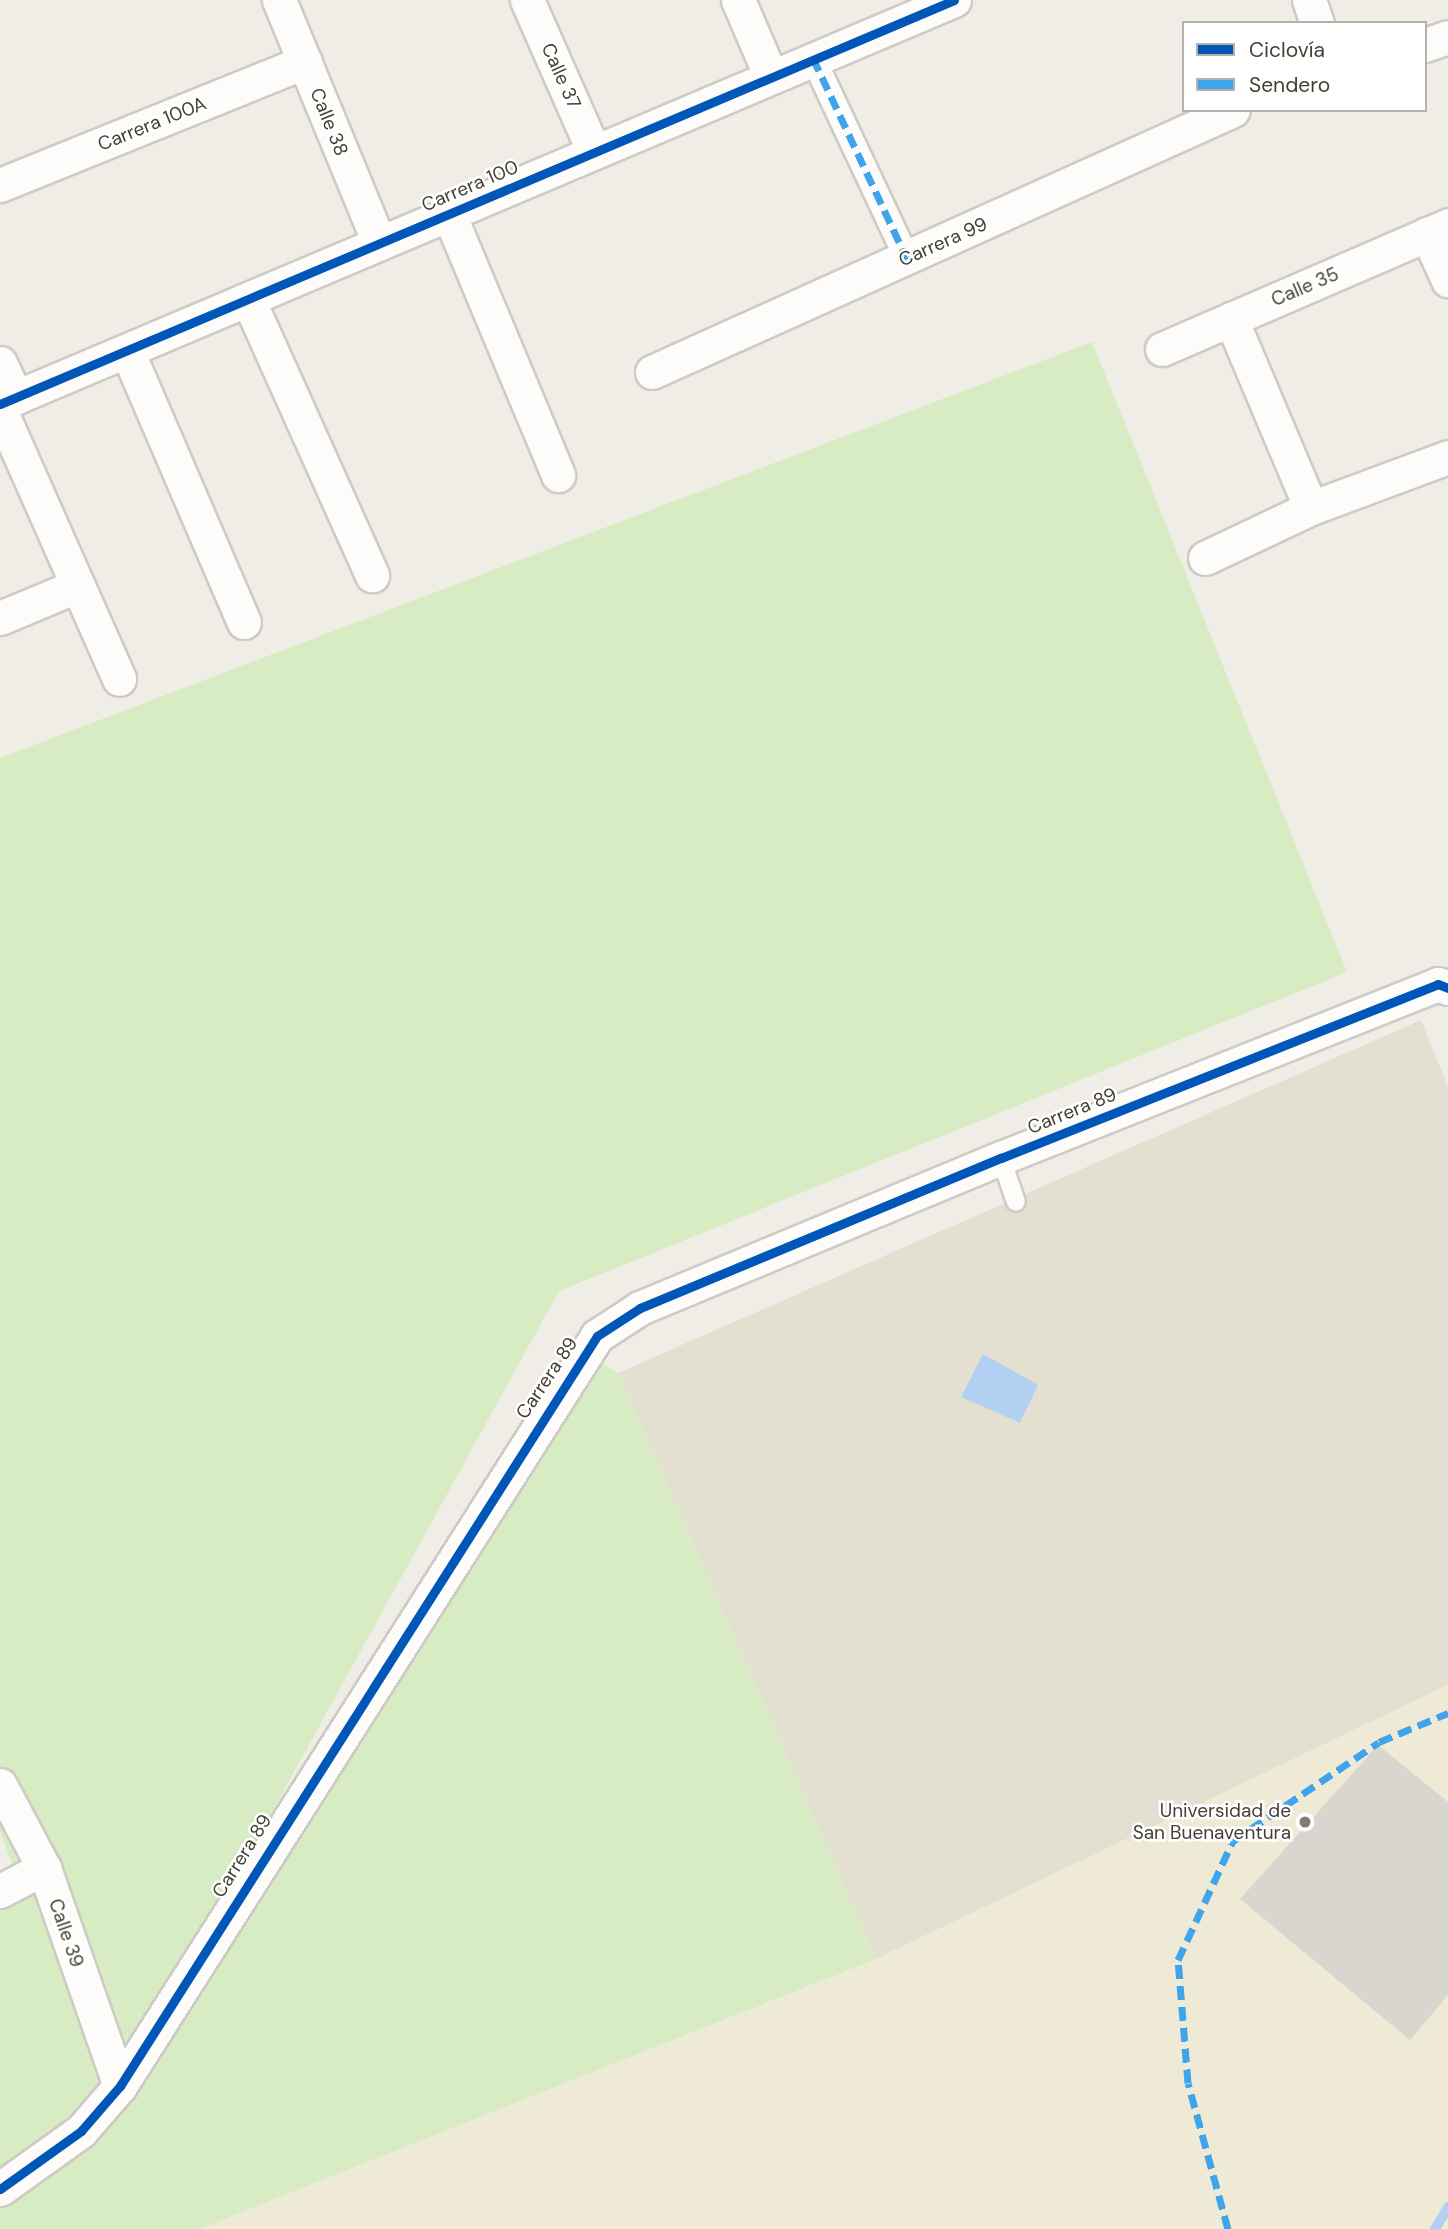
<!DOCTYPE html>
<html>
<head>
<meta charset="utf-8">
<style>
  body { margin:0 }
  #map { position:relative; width:1448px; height:2229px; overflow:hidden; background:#efede5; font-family:"DM Sans",sans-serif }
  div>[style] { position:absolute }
  .residential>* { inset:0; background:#e4e0d1 }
  .education>* { inset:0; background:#eeead6 }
  .green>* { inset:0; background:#d7ecc2 }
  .water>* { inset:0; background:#b1d0f2 }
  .stream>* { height:10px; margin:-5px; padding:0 5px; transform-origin:5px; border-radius:5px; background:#b1d0f2 }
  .building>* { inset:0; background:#d8d6ce }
  .roads { filter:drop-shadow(2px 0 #cdcbc3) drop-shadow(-2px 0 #cdcbc3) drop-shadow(0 2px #cdcbc3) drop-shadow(0 -2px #cdcbc3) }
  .service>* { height:18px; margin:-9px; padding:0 9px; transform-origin:9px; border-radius:9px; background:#fdfcfb }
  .pedestrian>* { height:24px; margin:-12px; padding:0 12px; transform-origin:12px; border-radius:12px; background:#fdfcfb }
  .minor>* { height:33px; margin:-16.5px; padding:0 16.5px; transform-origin:16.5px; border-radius:16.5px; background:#fdfcfb }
  .quiet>* { height:7px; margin-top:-3.5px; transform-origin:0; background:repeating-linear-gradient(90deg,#3fa4eb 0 14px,transparent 0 21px) }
  .cycleway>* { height:9px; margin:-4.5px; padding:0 4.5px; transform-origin:4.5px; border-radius:4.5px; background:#0057b8 }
  .dots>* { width:19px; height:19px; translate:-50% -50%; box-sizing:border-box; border:4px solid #fff; border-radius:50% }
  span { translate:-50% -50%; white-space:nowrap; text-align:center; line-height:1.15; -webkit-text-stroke:5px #fff; paint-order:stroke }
  .street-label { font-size:19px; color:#443f32 }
  .poi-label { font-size:19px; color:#443f32 }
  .right { translate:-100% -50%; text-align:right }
  .legend { position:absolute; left:1182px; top:21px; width:245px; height:91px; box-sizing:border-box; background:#fff; border:2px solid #b4b2ad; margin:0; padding:9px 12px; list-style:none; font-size:21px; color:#443f32 }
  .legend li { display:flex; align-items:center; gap:14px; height:35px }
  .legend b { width:35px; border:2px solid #b4b2ad }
</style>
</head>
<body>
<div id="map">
  <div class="residential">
    <i style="clip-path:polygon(1421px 1020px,1448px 1087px,1448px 1685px,876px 1959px,618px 1373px)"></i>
  </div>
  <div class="education">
    <i style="clip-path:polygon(1448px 1685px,1448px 2229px,199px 2229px,876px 1959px)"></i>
  </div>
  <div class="green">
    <i style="clip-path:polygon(1092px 342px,1347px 972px,559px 1291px,154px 2026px,582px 1351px,618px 1373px,876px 1959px,199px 2229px,0 2229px,0 1899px,21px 1887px,0 1832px,0 758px)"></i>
  </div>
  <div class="water">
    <i style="clip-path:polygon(983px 1354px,1038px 1385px,1020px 1423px,961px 1397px)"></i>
  </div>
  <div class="stream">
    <i style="left:1435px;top:2229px;width:26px;rotate:-59deg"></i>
  </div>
  <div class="building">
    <i style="clip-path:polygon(1378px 1745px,1448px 1802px,1448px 1995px,1410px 2040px,1240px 1899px)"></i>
  </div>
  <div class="roads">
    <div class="service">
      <i style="left:1001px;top:1158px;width:46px;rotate:71.2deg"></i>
    </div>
    <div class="pedestrian">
      <i style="left:813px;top:58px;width:222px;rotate:64.9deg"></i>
    </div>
    <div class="minor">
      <i style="left:279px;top:0;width:263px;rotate:67.6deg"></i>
      <i style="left:527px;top:0;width:166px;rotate:66.2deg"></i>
      <i style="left:738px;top:0;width:84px;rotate:66.8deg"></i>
      <i style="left:1309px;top:0;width:24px;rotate:71deg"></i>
      <i style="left:1425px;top:45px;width:24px;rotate:-19deg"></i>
      <i style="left:0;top:185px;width:329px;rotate:-22deg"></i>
      <i style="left:449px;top:214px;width:283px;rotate:67.3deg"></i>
      <i style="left:1427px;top:234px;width:51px;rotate:65.5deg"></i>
      <i style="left:248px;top:299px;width:303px;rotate:65.8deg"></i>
      <i style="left:1231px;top:319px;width:205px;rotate:67.1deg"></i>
      <i style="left:1162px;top:349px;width:312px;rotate:-23.4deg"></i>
      <i style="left:128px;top:353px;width:293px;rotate:66.7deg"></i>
      <i style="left:0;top:363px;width:38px;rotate:65deg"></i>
      <i style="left:652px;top:372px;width:637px;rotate:-24.27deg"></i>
      <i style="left:0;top:404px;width:1036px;rotate:-22.95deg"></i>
      <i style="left:0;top:410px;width:294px;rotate:66.1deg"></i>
      <i style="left:1205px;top:558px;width:117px;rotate:-25.3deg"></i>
      <i style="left:1311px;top:508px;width:146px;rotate:-20.4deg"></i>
      <i style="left:0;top:618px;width:80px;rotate:-22.7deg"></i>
      <i style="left:0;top:1785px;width:94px;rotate:62.1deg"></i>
      <i style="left:44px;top:1868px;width:231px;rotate:70.8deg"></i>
      <i style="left:0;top:1891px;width:50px;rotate:-27.6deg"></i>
      <i style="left:0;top:2189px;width:100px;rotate:-35.6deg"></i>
      <i style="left:81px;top:2131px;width:60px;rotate:-49.1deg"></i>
      <i style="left:120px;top:2086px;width:889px;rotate:-57.54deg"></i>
      <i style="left:597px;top:1336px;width:51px;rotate:-33.1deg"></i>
      <i style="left:640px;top:1308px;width:391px;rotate:-22.6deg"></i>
      <i style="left:1001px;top:1158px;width:470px;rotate:-21.7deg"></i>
      <i style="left:1438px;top:984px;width:11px;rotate:22deg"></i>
    </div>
  </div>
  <div class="quiet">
    <i style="left:813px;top:58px;width:222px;rotate:64.9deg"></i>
    <i style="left:1228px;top:2229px;width:151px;rotate:-105.3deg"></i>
    <i style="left:1188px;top:2083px;width:123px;rotate:-94.6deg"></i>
    <i style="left:1178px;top:1960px;width:131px;rotate:-65.2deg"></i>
    <i style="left:1233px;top:1841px;width:176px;rotate:-34.1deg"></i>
    <i style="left:1379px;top:1742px;width:75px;rotate:-22.8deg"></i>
  </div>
  <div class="cycleway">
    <i style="left:0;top:404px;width:1036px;rotate:-22.95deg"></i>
    <i style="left:0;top:2189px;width:100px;rotate:-35.6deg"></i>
    <i style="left:81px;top:2131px;width:60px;rotate:-49.1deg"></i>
    <i style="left:120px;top:2086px;width:889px;rotate:-57.54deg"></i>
    <i style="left:597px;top:1336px;width:51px;rotate:-33.1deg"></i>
    <i style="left:640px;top:1308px;width:391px;rotate:-22.6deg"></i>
    <i style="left:1001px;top:1158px;width:470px;rotate:-21.7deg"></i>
    <i style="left:1438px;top:984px;width:11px;rotate:22deg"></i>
  </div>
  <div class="dots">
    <i style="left:1305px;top:1822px;background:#807c71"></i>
  </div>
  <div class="street-label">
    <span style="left:561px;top:76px;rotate:66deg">Calle 37</span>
    <span style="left:329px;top:122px;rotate:68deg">Calle 38</span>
    <span style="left:152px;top:124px;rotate:-22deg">Carrera 100A</span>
    <span style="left:470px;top:186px;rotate:-23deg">Carrera 100</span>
    <span style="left:943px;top:242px;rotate:-24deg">Carrera 99</span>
    <span style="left:1305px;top:287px;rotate:-23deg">Calle 35</span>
    <span style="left:1072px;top:1111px;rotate:-22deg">Carrera 89</span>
    <span style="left:547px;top:1378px;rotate:-56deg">Carrera 89</span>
    <span style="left:242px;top:1856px;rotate:-58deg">Carrera 89</span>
    <span style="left:66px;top:1933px;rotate:71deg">Calle 39</span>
  </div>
  <div class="poi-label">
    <span class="right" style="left:1291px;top:1822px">Universidad de<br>San Buenaventura</span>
  </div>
  <ul class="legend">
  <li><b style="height:9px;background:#0057b8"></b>Ciclovía</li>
  <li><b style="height:9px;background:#3fa4eb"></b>Sendero</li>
  </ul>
</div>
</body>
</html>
